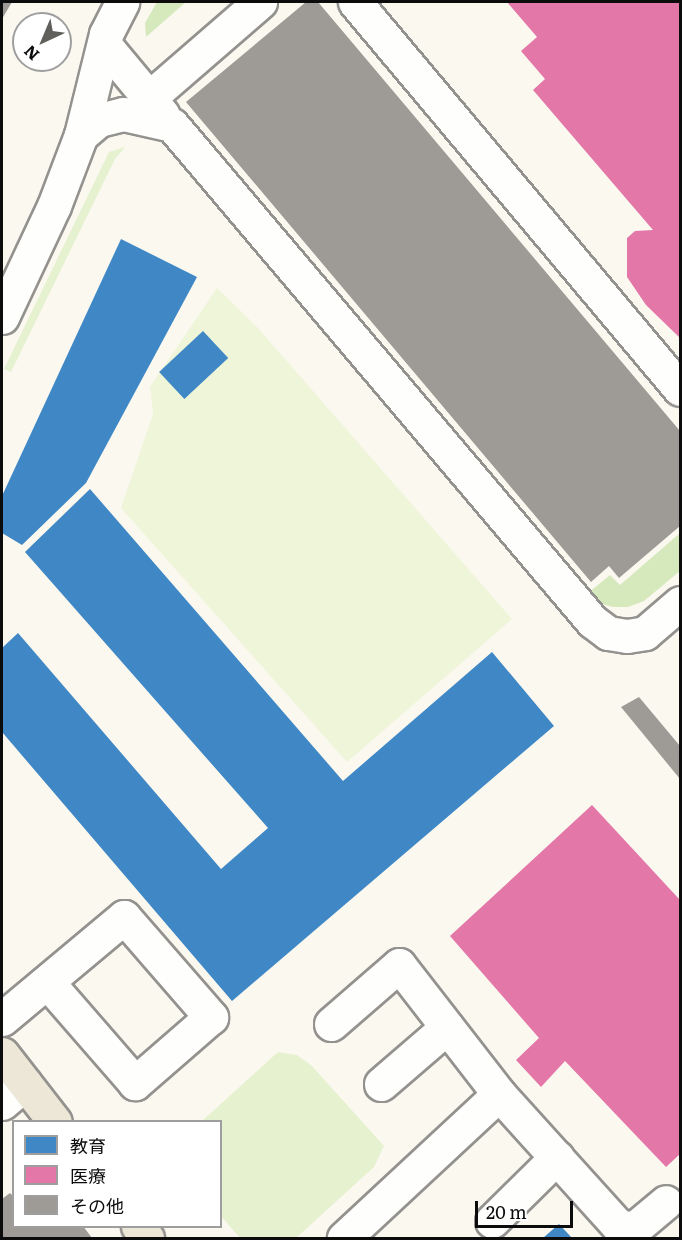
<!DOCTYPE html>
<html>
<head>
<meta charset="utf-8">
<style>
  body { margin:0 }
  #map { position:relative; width:682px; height:1240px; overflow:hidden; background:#fbf8f0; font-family:Literata,"Noto Sans JP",serif }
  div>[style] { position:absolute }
  .green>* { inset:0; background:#e5f1cf }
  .forest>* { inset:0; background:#d6e9bd }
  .pitch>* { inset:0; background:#eef5d9 }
  .schools>* { inset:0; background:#3f88c5; transform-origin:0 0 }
  .health>* { inset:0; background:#e377a8 }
  .building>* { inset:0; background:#9e9a96 }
  .roads { filter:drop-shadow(2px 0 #94928f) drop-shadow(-2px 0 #94928f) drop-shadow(0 2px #94928f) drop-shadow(0 -2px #94928f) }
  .minor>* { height:33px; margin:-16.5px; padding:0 16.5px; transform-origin:16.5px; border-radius:16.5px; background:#fefefd }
  .major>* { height:33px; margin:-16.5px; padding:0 16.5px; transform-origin:16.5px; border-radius:16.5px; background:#ede7d7 }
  span { translate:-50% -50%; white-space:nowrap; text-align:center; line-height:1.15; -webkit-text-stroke:6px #fff; paint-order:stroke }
  .frame { position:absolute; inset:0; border:3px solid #0c0c0c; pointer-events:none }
  .legend { position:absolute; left:12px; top:1120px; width:210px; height:108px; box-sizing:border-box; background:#fff; border:2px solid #9e9e9e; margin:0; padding:8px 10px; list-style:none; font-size:18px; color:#0c0c0c }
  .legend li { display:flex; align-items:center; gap:12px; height:30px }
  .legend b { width:30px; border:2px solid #9e9e9e }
  .north { position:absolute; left:12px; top:12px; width:60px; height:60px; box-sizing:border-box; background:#fff; border:2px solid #9e9e9e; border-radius:50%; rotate:224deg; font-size:16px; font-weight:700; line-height:24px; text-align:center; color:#0c0c0c }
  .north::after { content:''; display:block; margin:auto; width:21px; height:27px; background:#605f5c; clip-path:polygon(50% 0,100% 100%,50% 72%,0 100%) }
  .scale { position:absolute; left:475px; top:1201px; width:98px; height:27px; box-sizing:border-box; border:3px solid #0c0c0c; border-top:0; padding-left:8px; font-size:18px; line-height:21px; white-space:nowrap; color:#0c0c0c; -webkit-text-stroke:4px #fff; paint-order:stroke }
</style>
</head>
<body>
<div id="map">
  <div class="green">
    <i style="clip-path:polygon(125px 147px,115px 159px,11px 372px,4px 369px,109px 152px)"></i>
    <i style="clip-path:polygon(278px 1052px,297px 1055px,312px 1066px,384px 1146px,374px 1167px,296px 1238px,240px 1238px,221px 1216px,220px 1122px,202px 1121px)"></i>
  </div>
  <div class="forest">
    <i style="clip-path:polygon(157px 2px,186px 2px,146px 37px,145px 23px)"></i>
    <i style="clip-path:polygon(680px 533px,680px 571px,644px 601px,628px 607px,613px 607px,598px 603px,587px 594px,610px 575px,620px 585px)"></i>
  </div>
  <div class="pitch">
    <i style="clip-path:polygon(217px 288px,257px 327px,512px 619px,347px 762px,121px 508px,153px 414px,150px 387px)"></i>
  </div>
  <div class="schools">
    <i style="clip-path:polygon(121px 239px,197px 277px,86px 483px,22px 545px,2px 533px,2px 496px)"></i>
    <i style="left:203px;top:331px;width:37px;height:60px;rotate:47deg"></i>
    <i style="clip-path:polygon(90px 489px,343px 781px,492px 652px,554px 726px,232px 1001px,2px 732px,2px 648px,18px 633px,221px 869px,268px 828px,25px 552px)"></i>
    <i style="clip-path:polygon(559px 1224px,572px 1238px,543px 1238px)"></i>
  </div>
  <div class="health">
    <i style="clip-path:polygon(507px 2px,680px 2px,680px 338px,646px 305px,627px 277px,627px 238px,635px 231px,653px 230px,533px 90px,545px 79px,521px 51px,537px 37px)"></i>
    <i style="clip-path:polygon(592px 805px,680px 900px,680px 1154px,666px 1167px,565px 1061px,541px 1087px,516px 1060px,539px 1038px,450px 936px)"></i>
  </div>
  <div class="building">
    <i style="clip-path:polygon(2px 2px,12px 2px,2px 19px)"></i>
    <i style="clip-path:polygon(306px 2px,318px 2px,680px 431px,680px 526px,619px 578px,609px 566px,591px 582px,186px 102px)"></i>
    <i style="clip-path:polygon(639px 697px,680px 746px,680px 779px,621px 707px)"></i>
    <i style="clip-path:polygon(10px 1193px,14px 1197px,14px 1226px,83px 1226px,92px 1238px,2px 1238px,2px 1199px)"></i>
  </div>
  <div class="roads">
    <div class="minor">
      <i style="left:355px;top:2px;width:505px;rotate:49.98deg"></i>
      <i style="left:104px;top:44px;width:92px;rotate:50.3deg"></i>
      <i style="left:149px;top:98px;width:147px;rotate:-40.9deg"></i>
      <i style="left:81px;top:135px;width:23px;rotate:-40deg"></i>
      <i style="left:99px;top:120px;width:25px;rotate:-14deg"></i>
      <i style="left:123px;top:114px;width:50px;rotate:12.7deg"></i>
      <i style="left:172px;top:125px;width:650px;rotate:49.74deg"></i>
      <i style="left:592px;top:621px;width:20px;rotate:37deg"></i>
      <i style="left:608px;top:633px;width:19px;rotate:9deg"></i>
      <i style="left:627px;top:636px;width:18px;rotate:-9deg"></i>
      <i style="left:645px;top:633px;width:46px;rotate:-40.6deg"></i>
      <i style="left:2px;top:317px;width:123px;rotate:-64.9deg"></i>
      <i style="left:54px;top:206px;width:76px;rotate:-69.2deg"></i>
      <i style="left:81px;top:135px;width:104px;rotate:-76.1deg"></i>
      <i style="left:106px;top:34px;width:36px;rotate:-63deg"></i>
      <i style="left:2px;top:1019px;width:159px;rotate:-39.9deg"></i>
      <i style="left:124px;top:917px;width:133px;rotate:49deg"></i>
      <i style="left:211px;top:1017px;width:101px;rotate:139deg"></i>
      <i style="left:135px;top:1083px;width:133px;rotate:-131deg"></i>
      <i style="left:331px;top:1024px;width:90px;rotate:-40.9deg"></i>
      <i style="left:399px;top:965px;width:163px;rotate:52.2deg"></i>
      <i style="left:499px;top:1094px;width:212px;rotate:137.1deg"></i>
      <i style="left:381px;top:1084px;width:87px;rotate:-40.8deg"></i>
      <i style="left:499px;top:1094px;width:179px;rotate:47.9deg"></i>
      <i style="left:619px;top:1227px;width:16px;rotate:4deg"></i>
      <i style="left:635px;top:1228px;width:40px;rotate:-40deg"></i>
      <i style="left:2px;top:1103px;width:30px;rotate:-40deg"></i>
      <i style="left:492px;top:1221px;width:91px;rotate:-44.6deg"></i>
    </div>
    <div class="major">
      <i style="left:2px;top:1054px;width:86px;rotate:52.1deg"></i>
      <i style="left:138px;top:1226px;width:15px;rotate:53deg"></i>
    </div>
  </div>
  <div class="frame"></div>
  <ul class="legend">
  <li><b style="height:16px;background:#3f88c5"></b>教育</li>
  <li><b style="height:16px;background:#e377a8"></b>医療</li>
  <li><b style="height:16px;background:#9e9a96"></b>その他</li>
  </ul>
  <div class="north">N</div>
  <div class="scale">20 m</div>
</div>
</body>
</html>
